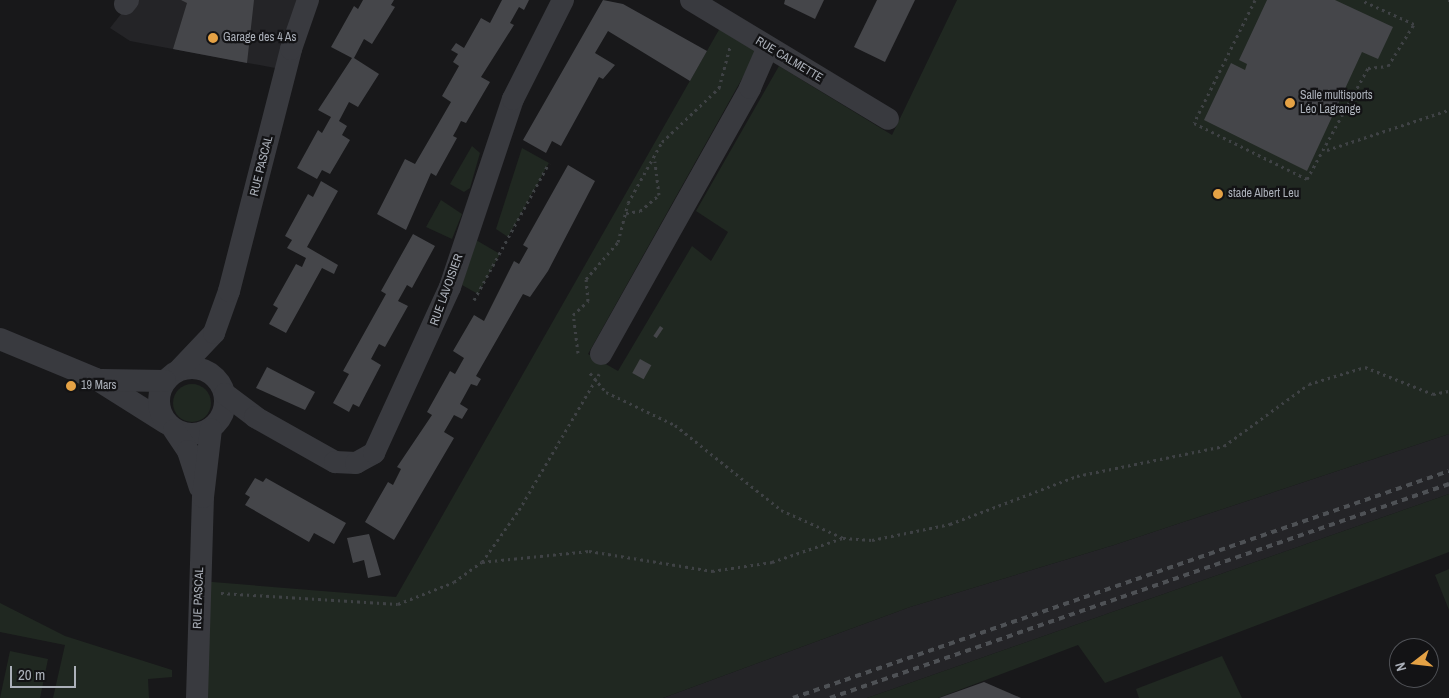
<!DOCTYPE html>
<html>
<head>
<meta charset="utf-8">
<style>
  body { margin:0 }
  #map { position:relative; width:1449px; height:698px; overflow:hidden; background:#18181a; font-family:"Archivo Narrow",sans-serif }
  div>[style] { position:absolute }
  .built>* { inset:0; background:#242427 }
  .green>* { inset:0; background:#202821 }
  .round { border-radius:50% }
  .building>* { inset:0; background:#45464a; transform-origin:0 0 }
  .path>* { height:3px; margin-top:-1.5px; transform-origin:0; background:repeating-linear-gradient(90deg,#3f4245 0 2.5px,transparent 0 6.5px) }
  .minor>* { height:22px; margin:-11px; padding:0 11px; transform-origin:11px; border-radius:11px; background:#393a3f }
  .minor>.ring { margin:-11px; padding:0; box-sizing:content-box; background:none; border:22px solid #393a3f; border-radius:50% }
  .rail>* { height:4px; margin-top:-2px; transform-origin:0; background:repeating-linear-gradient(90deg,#4e5155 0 6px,transparent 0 11px) }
  .dots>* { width:14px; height:14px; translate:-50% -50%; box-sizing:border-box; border:2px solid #131315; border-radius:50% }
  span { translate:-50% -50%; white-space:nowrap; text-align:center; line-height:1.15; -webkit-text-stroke:4.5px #131315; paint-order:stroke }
  .poi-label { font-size:12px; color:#abb0b9 }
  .left { translate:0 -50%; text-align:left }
  .street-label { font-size:12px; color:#abb0b9 }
  .north { position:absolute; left:1389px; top:638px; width:50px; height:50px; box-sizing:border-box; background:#131315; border:1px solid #505257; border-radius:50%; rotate:254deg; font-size:14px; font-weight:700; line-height:20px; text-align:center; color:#abb0b9 }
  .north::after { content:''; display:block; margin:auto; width:18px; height:22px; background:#e5a245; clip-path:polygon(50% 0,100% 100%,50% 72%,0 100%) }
  .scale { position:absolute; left:10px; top:666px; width:66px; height:22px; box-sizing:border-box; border:2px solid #abb0b9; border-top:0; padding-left:6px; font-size:15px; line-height:18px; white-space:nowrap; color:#abb0b9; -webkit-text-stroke:4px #131315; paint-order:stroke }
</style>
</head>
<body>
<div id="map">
  <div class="built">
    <i style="clip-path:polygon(132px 0,308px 0,286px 70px,130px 41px,110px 28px)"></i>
    <i style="clip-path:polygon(1449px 434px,1449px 494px,867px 698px,663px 698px,910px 607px,1114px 545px)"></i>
  </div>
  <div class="green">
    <i style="clip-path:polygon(957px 0,1449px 0,1449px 434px,1114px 545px,910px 607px,663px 698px,197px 698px,200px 581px,396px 597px,720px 28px,758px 50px,588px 354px,618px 371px,692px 246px,711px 261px,728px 232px,696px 211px,779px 66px,892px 135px)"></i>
    <i style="clip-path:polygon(472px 146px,480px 153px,470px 188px,464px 192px,450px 184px)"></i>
    <i style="clip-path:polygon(522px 148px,549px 163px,508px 237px,496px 229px)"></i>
    <i style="clip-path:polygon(441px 200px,462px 214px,452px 239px,426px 227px)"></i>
    <i style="clip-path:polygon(476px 240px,500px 254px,478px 294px,462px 285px)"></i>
    <i class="round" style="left:173px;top:384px;width:38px;height:38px"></i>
    <i style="clip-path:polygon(1449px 494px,1449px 552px,1105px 683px,1078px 645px,938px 698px,867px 698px)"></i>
    <i style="clip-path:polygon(1449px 569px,1449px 610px,1435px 575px)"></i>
    <i style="clip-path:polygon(0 603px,65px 636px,172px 670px,172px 677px,148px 679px,149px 698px,53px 698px,65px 645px,0 632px)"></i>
    <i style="clip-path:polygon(10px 651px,48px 659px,40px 698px,0 698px)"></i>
    <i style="clip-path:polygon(1222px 656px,1242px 698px,1139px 698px,1136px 689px)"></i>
  </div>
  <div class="building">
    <i style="clip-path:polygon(181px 0,254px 0,247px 63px,173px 49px,187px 3px)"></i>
    <i style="clip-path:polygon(363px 0,394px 0,391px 5px,395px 7px,372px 44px,364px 39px,354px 58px,379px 74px,358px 107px,349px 102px,339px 121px,347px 126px,342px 135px,350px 140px,330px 174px,322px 170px,317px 179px,297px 168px,318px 130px,322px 133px,331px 117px,318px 110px,352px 58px,331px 47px,354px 6px,358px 9px)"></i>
    <i style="clip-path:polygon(502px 0,529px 0,524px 10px,519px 7px,510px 23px,514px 25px,481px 77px,490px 82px,466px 123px,461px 121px,457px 129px,453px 136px,457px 138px,436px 176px,431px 173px,406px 230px,377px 214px,405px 159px,415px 164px,451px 102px,442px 96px,459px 66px,453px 62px,458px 54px,451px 50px,456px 43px,464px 48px,481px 18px,490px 23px)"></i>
    <i style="clip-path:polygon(603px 0,623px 4px,707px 51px,690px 81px,608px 31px,595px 53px,615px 65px,603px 79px,599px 77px,561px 146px,552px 141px,546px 153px,523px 140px)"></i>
    <i style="clip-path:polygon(785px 0,824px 0,815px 19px,784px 4px)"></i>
    <i style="clip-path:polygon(877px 0,915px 0,885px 62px,854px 47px)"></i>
    <i style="clip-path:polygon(1267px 0,1335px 0,1393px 27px,1378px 59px,1362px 52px,1307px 171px,1204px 120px,1231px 63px,1245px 70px,1247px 64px,1239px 60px)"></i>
    <i style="clip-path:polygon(568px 165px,595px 181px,548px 271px,530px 297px,523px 294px,476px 376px,481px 379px,477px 386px,471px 384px,460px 404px,468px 409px,462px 419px,454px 415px,444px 432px,454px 438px,394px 540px,365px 522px,388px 482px,393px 485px,401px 469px,397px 467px,432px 415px,427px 412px,450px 371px,455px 374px,464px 358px,453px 351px,474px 315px,484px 321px,514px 261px,519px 264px,528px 248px,523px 245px)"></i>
    <i style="clip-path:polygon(321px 181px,338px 191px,307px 247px,338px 265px,334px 274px,322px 268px,286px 333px,269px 324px,278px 308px,273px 305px,296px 264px,302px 267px,306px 258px,287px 248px,292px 240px,285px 236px,308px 194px,313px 197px)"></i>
    <i style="clip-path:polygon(413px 234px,435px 246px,412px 288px,407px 285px,398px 301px,408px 306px,385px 347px,379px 344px,371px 359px,381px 365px,359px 407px,353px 404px,349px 412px,333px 403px,349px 374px,343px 371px,386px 294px,381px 291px)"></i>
    <i style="left:660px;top:326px;width:4px;height:12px;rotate:34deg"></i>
    <i style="left:640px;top:359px;width:13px;height:16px;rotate:29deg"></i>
    <i style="clip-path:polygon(267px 367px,315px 392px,305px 410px,256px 388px)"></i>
    <i style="clip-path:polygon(255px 478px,263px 482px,266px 478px,346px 523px,334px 544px,314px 533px,309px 542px,245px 505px,250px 497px,245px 494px)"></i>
    <i style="clip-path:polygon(369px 534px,381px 575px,368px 578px,364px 560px,353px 563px,347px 538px)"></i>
    <i style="clip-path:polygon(984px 682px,1021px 698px,939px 698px)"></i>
  </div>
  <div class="path">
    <i style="left:1255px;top:0;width:137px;rotate:116.4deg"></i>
    <i style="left:1194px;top:123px;width:126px;rotate:26.4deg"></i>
    <i style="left:1307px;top:179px;width:127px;rotate:-61.2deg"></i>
    <i style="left:1368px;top:68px;width:20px;rotate:-6deg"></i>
    <i style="left:1388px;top:66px;width:49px;rotate:-58.2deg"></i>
    <i style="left:1414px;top:24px;width:58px;rotate:-155.6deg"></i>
    <i style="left:1448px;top:0;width:1px"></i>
    <i style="left:1327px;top:150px;width:128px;rotate:-18.2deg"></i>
    <i style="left:626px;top:213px;width:14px;rotate:-8deg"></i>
    <i style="left:640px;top:211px;width:25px;rotate:-40deg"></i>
    <i style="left:659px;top:195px;width:34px;rotate:-97deg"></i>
    <i style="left:474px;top:300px;width:156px;rotate:-61.3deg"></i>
    <i style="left:578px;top:353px;width:38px;rotate:-97deg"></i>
    <i style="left:573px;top:315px;width:21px;rotate:-43deg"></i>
    <i style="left:588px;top:301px;width:22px;rotate:-95deg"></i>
    <i style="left:586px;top:279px;width:49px;rotate:-49.1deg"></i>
    <i style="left:618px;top:242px;width:40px;rotate:-75.6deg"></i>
    <i style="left:628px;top:203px;width:70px;rotate:-60.9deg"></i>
    <i style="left:662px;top:142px;width:79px;rotate:-43.5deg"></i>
    <i style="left:719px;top:88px;width:42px;rotate:-75deg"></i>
    <i style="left:590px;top:373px;width:25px;rotate:50deg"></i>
    <i style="left:606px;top:392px;width:76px;rotate:25.6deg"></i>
    <i style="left:675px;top:425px;width:136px;rotate:38.7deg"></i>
    <i style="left:781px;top:510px;width:68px;rotate:24.3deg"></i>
    <i style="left:482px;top:562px;width:108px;rotate:-5.9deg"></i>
    <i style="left:589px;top:551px;width:125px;rotate:9.2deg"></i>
    <i style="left:712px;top:571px;width:61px;rotate:-8.5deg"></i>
    <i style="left:772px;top:562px;width:75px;rotate:-18.7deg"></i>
    <i style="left:843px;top:538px;width:29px;rotate:4deg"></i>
    <i style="left:872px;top:540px;width:80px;rotate:-11.6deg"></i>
    <i style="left:950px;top:524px;width:136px;rotate:-20.7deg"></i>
    <i style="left:1077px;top:476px;width:150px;rotate:-11.5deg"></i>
    <i style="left:1224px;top:446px;width:105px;rotate:-36.1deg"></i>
    <i style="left:1309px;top:384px;width:59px;rotate:-16.9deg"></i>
    <i style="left:1365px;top:367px;width:73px;rotate:21.7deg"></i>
    <i style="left:1433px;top:394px;width:16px;rotate:-11deg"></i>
    <i style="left:221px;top:593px;width:177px;rotate:3.6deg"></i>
    <i style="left:398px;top:604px;width:60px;rotate:-21.4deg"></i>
    <i style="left:454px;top:582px;width:34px;rotate:-36deg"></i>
    <i style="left:482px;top:562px;width:64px;rotate:-54.6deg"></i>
    <i style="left:519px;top:510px;width:158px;rotate:-59.5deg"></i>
  </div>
  <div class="minor">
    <i style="left:691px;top:0;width:230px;rotate:31.1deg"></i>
    <i style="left:125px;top:4px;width:5px;rotate:-53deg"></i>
    <i style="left:0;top:339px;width:104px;rotate:22.6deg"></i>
    <i style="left:96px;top:379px;width:83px;rotate:32.2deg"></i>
    <i style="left:601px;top:354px;width:305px;rotate:-60.7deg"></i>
    <i style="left:750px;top:88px;width:43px;rotate:-66.4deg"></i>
    <i class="ring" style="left:159px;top:368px;width:44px;height:44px"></i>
    <i style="left:179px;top:370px;width:51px;rotate:-46.6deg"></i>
    <i style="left:214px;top:333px;width:45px;rotate:-70.3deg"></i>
    <i style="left:229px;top:291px;width:250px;rotate:-75.6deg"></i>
    <i style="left:291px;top:49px;width:52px;rotate:-70.9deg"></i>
    <i style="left:102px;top:380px;width:63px;rotate:0.9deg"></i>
    <i style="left:225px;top:394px;width:38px;rotate:37deg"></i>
    <i style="left:255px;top:417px;width:92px;rotate:29.4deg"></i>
    <i style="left:335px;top:462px;width:21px;rotate:3deg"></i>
    <i style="left:356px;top:463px;width:21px;rotate:-29deg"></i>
    <i style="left:374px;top:453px;width:183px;rotate:-65.4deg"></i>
    <i style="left:450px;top:287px;width:198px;rotate:-71.5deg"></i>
    <i style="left:513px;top:99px;width:111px;rotate:-63.2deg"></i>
    <i style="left:174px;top:430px;width:25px;rotate:56deg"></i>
    <i style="left:188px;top:451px;width:38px;rotate:72deg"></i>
    <i style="left:197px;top:698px;width:201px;rotate:-88.3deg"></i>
    <i style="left:203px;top:497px;width:68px;rotate:-83.3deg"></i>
  </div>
  <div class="rail">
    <i style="left:793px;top:698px;width:694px;rotate:-19.09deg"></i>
    <i style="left:830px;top:698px;width:655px;rotate:-19.07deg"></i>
  </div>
  <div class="dots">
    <i style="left:213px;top:38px;background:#e5a245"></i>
    <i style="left:1290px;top:103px;background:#e5a245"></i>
    <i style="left:1218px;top:194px;background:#e5a245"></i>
    <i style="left:71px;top:386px;background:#e5a245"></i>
  </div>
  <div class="poi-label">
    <span class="left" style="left:223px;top:38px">Garage des 4 As</span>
    <span class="left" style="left:1300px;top:103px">Salle multisports<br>Léo Lagrange</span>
    <span class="left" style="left:1228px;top:194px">stade Albert Leu</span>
    <span class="left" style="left:81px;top:386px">19 Mars</span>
  </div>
  <div class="street-label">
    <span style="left:789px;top:60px;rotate:31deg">RUE CALMETTE</span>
    <span style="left:262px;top:166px;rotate:-76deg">RUE PASCAL</span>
    <span style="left:447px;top:290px;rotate:-70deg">RUE LAVOISIER</span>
    <span style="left:199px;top:598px;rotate:-88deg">RUE PASCAL</span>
  </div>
  <div class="north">N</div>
  <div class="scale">20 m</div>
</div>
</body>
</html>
